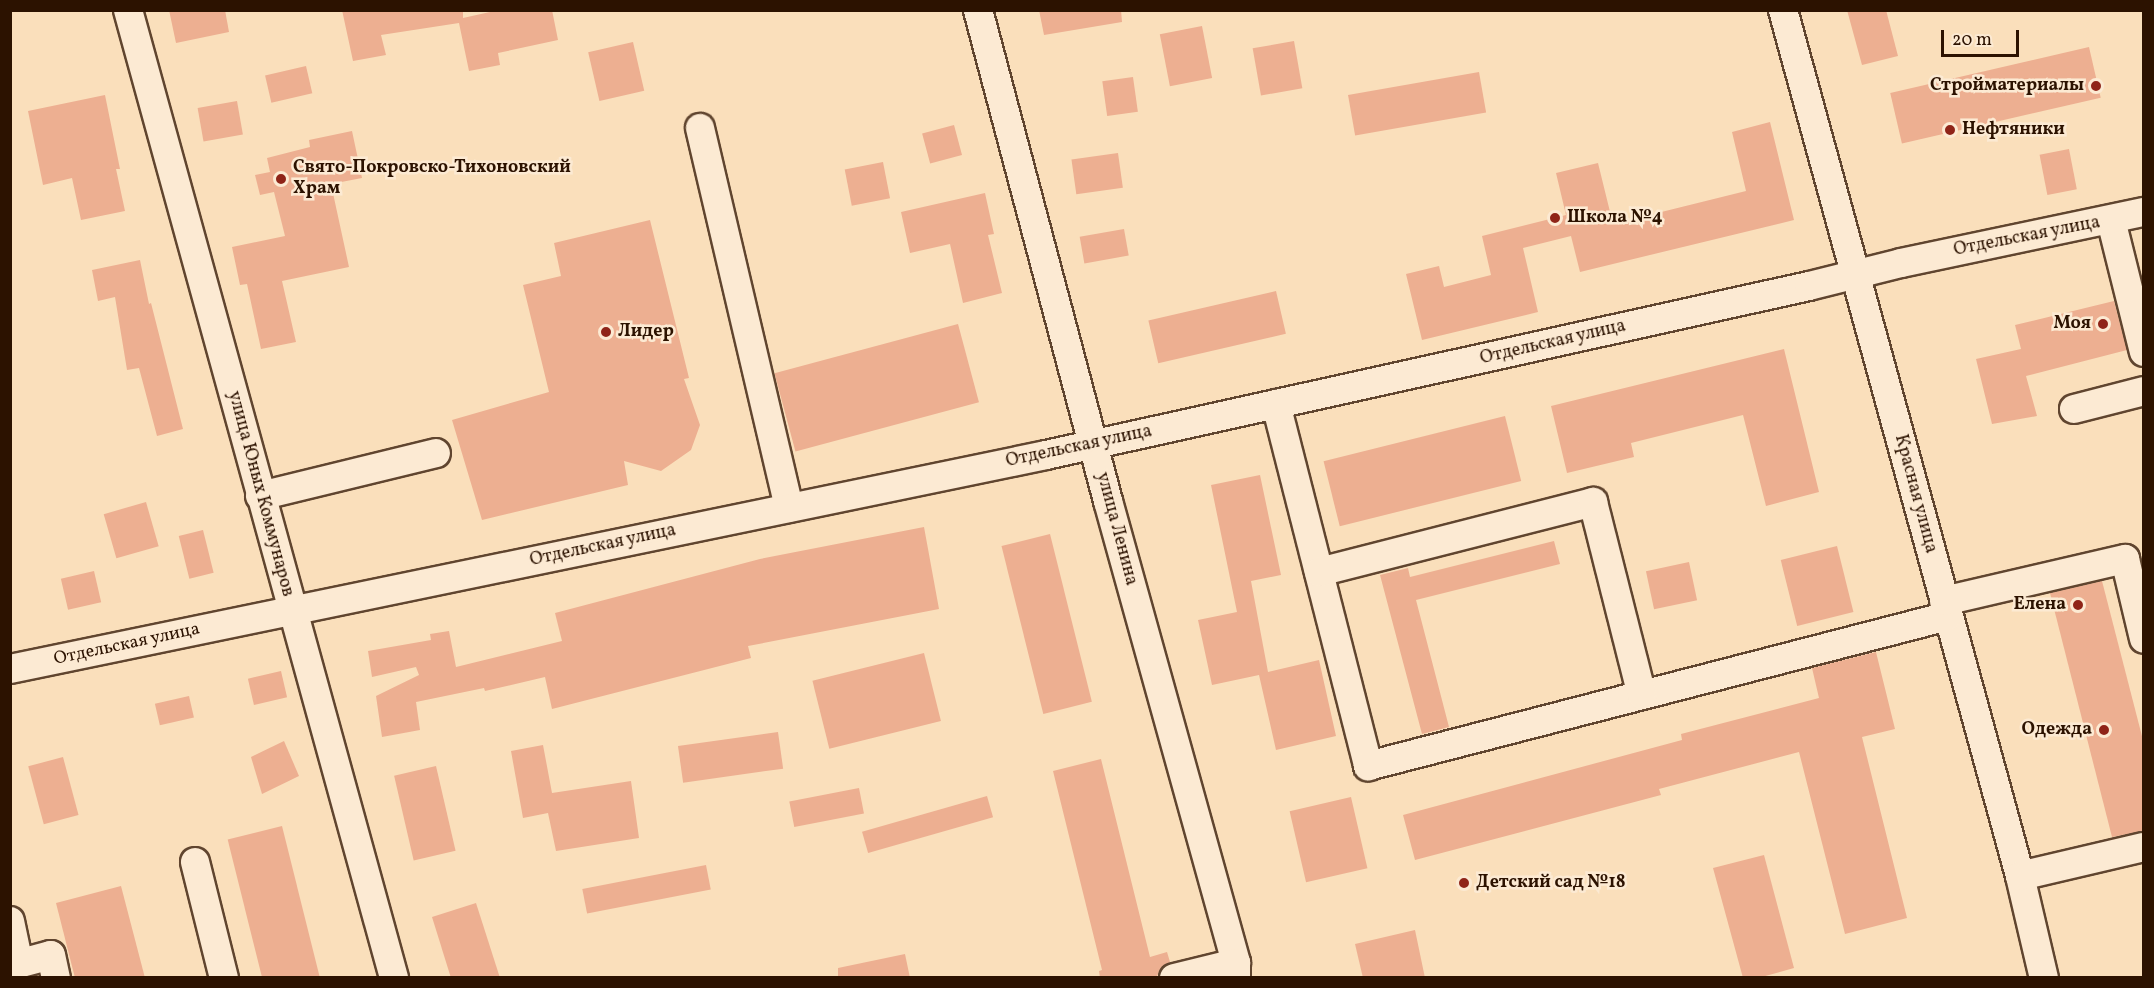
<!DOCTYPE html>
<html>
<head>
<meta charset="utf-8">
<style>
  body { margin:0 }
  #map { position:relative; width:2154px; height:988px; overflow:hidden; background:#fadfbb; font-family:Vollkorn,serif }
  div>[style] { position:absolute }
  .building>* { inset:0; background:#edaf91; transform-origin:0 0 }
  .roads { filter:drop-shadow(2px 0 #60452f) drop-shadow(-2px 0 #60452f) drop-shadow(0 2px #60452f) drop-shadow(0 -2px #60452f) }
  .minor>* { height:28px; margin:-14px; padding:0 14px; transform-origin:14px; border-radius:14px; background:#fcead3 }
  .dots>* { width:16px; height:16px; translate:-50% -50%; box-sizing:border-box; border:3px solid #fcead3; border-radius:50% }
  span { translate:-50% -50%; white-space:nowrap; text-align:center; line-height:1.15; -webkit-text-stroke:5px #fcead3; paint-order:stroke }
  .poi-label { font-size:18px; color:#2c1200; font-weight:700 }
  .right { translate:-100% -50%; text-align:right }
  .left { translate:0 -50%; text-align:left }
  .street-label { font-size:18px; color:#2c1200 }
  .frame { position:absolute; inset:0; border:12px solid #2c1200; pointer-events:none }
  .scale { position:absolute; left:1941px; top:30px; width:78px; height:27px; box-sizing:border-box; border:3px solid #2c1200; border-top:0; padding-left:8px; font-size:18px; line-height:21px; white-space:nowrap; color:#2c1200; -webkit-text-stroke:4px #fcead3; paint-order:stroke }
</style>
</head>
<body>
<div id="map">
  <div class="building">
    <i style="clip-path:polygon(169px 10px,225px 10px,229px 32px,176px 43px)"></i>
    <i style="clip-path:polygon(342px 10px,463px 10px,463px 18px,499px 10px,552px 10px,558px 40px,498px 53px,500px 65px,469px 71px,459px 23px,381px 35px,386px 55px,353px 61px)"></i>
    <i style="clip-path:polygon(1039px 10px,1121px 10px,1122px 22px,1044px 35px)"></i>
    <i style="clip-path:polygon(1847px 10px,1886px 10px,1898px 56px,1862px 65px)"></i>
    <i style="left:1202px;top:26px;width:53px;height:43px;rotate:79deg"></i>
    <i style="left:1294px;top:41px;width:48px;height:42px;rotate:80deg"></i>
    <i style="left:633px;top:42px;width:50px;height:46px;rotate:77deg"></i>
    <i style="left:2089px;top:47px;width:52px;height:204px;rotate:77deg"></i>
    <i style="left:306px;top:66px;width:28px;height:42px;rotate:77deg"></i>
    <i style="left:1479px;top:72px;width:41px;height:133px;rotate:80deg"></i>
    <i style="left:1133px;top:77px;width:35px;height:31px;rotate:82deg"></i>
    <i style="clip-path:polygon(105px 95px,120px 169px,116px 169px,125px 211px,81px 220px,72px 178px,43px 185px,28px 111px)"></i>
    <i style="left:237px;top:101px;width:34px;height:40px;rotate:80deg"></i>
    <i style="clip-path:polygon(1770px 122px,1794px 220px,1580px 272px,1571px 236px,1523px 248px,1538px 312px,1422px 340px,1406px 274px,1439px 266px,1444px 287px,1491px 275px,1482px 236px,1566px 215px,1556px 173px,1598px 163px,1613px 224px,1746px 191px,1732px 132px)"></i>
    <i style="left:954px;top:125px;width:31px;height:33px;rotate:75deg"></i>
    <i style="clip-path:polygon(352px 131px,362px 178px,331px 184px,349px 267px,282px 281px,296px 342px,261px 349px,247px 284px,240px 285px,232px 247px,285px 236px,274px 192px,260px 195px,255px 175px,270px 172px,267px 158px,310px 147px,309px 140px)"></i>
    <i style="left:2069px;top:149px;width:41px;height:30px;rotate:79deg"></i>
    <i style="left:1118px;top:153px;width:35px;height:47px;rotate:82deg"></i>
    <i style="left:883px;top:162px;width:37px;height:39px;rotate:79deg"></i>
    <i style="clip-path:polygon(985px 193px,994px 234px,988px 235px,1002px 293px,963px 303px,950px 244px,910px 253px,901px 212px)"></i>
    <i style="clip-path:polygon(650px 220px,689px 378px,684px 379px,700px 425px,691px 450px,661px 471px,624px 461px,628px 485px,482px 520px,452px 420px,549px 392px,523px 285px,561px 276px,554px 243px)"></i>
    <i style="left:1124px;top:229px;width:27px;height:45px;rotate:80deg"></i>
    <i style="clip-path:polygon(140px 260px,149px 304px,151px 303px,183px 429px,157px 436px,139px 368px,127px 370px,115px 297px,98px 301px,92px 270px)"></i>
    <i style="left:1276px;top:291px;width:44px;height:131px;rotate:77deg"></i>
    <i style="clip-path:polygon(2114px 301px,2127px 350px,2026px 376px,2037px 416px,1992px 424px,1976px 359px,2021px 349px,2015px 325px)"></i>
    <i style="left:958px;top:324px;width:81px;height:190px;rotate:75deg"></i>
    <i style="clip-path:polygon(1784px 349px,1819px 492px,1766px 506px,1743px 415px,1631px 443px,1634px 457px,1567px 473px,1551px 406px)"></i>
    <i style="left:1505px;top:416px;width:67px;height:187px;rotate:76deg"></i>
    <i style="clip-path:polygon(1260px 475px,1281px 575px,1251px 581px,1268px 672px,1319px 660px,1336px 736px,1276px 750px,1259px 675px,1212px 685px,1198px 620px,1237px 612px,1211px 485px)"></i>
    <i style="left:146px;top:502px;width:46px;height:44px;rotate:74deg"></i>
    <i style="clip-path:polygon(924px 527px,939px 609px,748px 646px,751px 658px,552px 709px,545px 677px,485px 691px,484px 688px,416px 702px,420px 730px,382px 737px,376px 696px,419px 675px,416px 667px,372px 677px,368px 651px,431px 640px,430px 634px,449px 631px,456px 667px,562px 641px,555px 613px,760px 559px)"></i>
    <i style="left:203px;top:530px;width:44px;height:25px;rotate:76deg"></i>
    <i style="left:1050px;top:534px;width:173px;height:50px;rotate:76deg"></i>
    <i style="clip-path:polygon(1554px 541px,1560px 564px,1416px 600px,1449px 727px,1422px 734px,1380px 575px,1408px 568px,1410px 577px)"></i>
    <i style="left:1837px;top:546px;width:68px;height:58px;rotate:76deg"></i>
    <i style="left:1689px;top:562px;width:39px;height:44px;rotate:78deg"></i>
    <i style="left:94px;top:571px;width:32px;height:34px;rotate:77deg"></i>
    <i style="clip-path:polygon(2102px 581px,2144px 744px,2144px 831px,2112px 837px,2050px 593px)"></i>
    <i style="clip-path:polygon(1876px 652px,1895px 729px,1862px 737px,1907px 918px,1845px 934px,1799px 752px,1659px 789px,1661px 795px,1415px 860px,1403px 815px,1682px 740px,1681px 734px,1819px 698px,1812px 668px)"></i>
    <i style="left:924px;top:653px;width:70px;height:115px;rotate:76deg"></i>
    <i style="left:281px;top:671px;width:27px;height:34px;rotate:77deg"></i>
    <i style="left:189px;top:696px;width:22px;height:35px;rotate:77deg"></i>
    <i style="left:778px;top:732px;width:37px;height:101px;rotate:82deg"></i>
    <i style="clip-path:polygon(284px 741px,299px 776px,262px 794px,251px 757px)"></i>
    <i style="clip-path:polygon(543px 745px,552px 793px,631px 781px,639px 838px,556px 851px,548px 813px,523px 818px,511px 751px)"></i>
    <i style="left:63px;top:757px;width:60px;height:36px;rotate:75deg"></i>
    <i style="clip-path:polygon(1101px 759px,1150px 957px,1167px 952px,1170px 962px,1162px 967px,1156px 978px,1100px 978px,1099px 971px,1102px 970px,1053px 771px)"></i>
    <i style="left:436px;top:766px;width:87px;height:43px;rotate:77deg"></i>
    <i style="left:859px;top:788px;width:26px;height:71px;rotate:79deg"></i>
    <i style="left:987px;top:796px;width:22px;height:130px;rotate:74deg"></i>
    <i style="left:1351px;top:797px;width:73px;height:63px;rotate:77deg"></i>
    <i style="left:282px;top:826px;width:156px;height:56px;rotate:76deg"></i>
    <i style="clip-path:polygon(1764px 855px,1794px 968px,1758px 978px,1743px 978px,1713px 868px)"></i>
    <i style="left:706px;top:865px;width:25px;height:126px;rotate:79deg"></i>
    <i style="clip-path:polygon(121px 886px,145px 978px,75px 978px,56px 903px)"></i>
    <i style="clip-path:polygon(476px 903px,500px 978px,451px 978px,432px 917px)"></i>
    <i style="clip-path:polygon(1415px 930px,1425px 978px,1363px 978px,1355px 944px)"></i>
    <i style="clip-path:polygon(905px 954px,910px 978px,838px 978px,838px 968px)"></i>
  </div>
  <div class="roads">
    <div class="minor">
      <i style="left:128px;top:10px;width:1004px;rotate:74.63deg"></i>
      <i style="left:978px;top:10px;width:508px;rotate:75.17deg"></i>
      <i style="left:1108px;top:501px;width:479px;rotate:74.5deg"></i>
      <i style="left:1236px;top:963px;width:15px;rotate:90deg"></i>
      <i style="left:1783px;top:10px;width:898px;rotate:74.69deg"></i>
      <i style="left:2020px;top:876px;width:105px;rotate:76.8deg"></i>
      <i style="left:700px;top:128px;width:390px;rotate:76.8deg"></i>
      <i style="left:2111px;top:220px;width:136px;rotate:76deg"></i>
      <i style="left:1276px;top:404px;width:374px;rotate:75.7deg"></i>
      <i style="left:1368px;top:766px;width:599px;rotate:-14.5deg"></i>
      <i style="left:2074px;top:409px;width:72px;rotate:-14.4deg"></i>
      <i style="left:260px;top:496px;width:181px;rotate:-13.7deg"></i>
      <i style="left:1319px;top:572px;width:283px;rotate:-14.3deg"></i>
      <i style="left:1593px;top:502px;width:199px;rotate:75.8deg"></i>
      <i style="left:1944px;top:601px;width:186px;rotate:-13.1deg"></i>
      <i style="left:2125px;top:559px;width:82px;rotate:76.6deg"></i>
      <i style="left:10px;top:669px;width:1058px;rotate:-11.67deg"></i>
      <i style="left:1046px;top:455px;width:781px;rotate:-12.49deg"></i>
      <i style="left:1809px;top:286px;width:95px;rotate:-14deg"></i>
      <i style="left:1901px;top:263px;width:248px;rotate:-11.9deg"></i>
      <i style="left:195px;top:862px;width:120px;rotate:76deg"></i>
      <i style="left:2020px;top:876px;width:127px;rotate:-13.2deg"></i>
      <i style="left:10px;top:921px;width:44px;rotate:78.2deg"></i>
      <i style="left:10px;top:966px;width:42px;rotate:-15deg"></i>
      <i style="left:51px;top:955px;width:24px;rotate:78deg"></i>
      <i style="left:1174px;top:978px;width:64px;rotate:-13.6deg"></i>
    </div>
  </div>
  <div class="dots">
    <i style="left:2096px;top:86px;background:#8f2418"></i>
    <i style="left:1950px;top:130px;background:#8f2418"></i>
    <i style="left:281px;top:179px;background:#8f2418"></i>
    <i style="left:1555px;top:218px;background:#8f2418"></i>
    <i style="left:2103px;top:324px;background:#8f2418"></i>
    <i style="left:606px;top:332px;background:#8f2418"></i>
    <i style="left:2078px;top:605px;background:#8f2418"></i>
    <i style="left:2104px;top:730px;background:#8f2418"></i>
    <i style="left:1464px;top:883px;background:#8f2418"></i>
  </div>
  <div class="poi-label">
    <span class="right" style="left:2084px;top:86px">Стройматериалы</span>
    <span class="left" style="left:1962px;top:130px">Нефтяники</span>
    <span class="left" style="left:293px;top:179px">Свято-Покровско-Тихоновский<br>Храм</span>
    <span class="left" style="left:1567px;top:218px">Школа №4</span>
    <span class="right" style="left:2091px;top:324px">Моя</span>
    <span class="left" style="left:618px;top:332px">Лидер</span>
    <span class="right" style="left:2066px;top:605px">Елена</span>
    <span class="right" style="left:2092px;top:730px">Одежда</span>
    <span class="left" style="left:1476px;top:883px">Детский сад №18</span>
  </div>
  <div class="street-label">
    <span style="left:2027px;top:237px;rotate:-11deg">Отдельская улица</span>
    <span style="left:1553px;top:343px;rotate:-13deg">Отдельская улица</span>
    <span style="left:1079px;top:447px;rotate:-12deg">Отдельская улица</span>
    <span style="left:260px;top:494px;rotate:75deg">улица Юных Коммунаров</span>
    <span style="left:1915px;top:494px;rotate:75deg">Красная улица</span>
    <span style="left:1116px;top:529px;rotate:75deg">улица Ленина</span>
    <span style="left:603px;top:546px;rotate:-12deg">Отдельская улица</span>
    <span style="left:127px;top:645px;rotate:-12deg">Отдельская улица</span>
  </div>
  <div class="frame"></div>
  <div class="scale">20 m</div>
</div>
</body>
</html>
